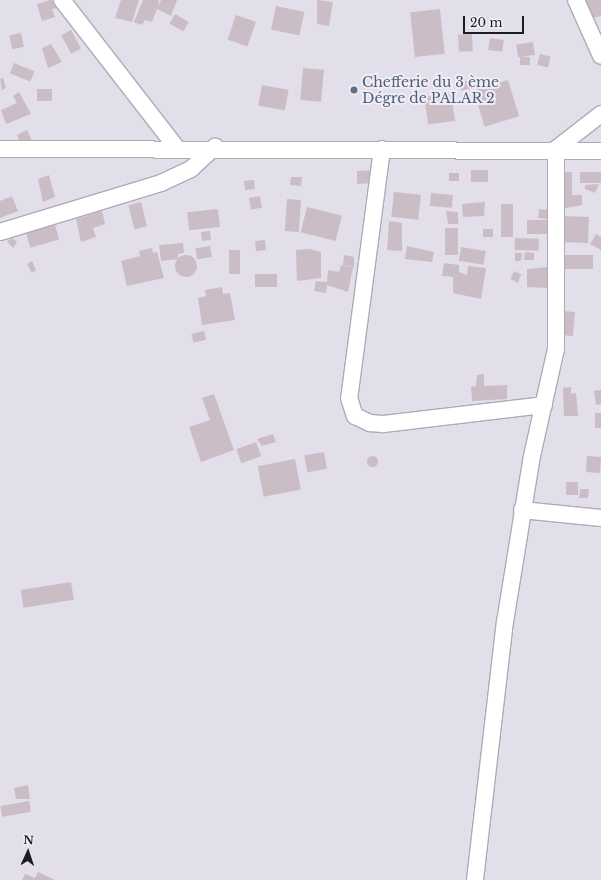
<!DOCTYPE html>
<html>
<head>
<meta charset="utf-8">
<style>
  body { margin:0 }
  #map { position:relative; width:601px; height:880px; overflow:hidden; background:#e2dfeb; font-family:"Libre Baskerville",serif }
  div>[style] { position:absolute }
  .building>* { inset:0; background:#cabdc5; transform-origin:0 0 }
  .round { border-radius:50% }
  .roads { filter:drop-shadow(1px 0 #aeabb7) drop-shadow(-1px 0 #aeabb7) drop-shadow(0 1px #aeabb7) drop-shadow(0 -1px #aeabb7) }
  .minor>* { height:16px; margin:-8px; padding:0 8px; transform-origin:8px; border-radius:8px; background:#fff }
  .dots>* { width:11px; height:11px; translate:-50% -50%; box-sizing:border-box; border:2px solid #efecf8; border-radius:50% }
  span { translate:-50% -50%; white-space:nowrap; text-align:center; line-height:1.15; -webkit-text-stroke:4px #efecf8; paint-order:stroke }
  .service-label { font-size:14px; color:#4e5e75 }
  .left { translate:0 -50%; text-align:left }
  .north { position:absolute; left:8px; top:832px; width:40px; height:40px; -webkit-text-stroke:3px #efecf8; paint-order:stroke; rotate:3deg; font-size:11px; font-weight:700; line-height:16px; text-align:center; color:#1c1b1f }
  .north::after { content:''; display:block; margin:auto; width:14px; height:18px; background:#1c1b1f; clip-path:polygon(50% 0,100% 100%,50% 72%,0 100%) }
  .scale { position:absolute; left:463px; top:16px; width:61px; height:18px; box-sizing:border-box; border:2px solid #1c1b1f; border-top:0; padding-left:5px; font-size:12px; line-height:14px; white-space:nowrap; color:#1c1b1f; -webkit-text-stroke:3px #efecf8; paint-order:stroke }
</style>
</head>
<body>
<div id="map">
  <div class="building">
    <i style="clip-path:polygon(50px 0,54px 0,57px 8px,52px 9px,55px 17px,42px 21px,37px 4px)"></i>
    <i style="clip-path:polygon(121px 0,139px 0,132px 22px,115px 18px)"></i>
    <i style="clip-path:polygon(143px 0,159px 0,158px 7px,161px 0,177px 0,171px 16px,157px 9px,152px 22px,145px 20px,142px 25px,134px 22px)"></i>
    <i style="clip-path:polygon(317px 0,333px 2px,329px 26px,317px 24px)"></i>
    <i style="clip-path:polygon(583px 0,601px 0,601px 16px,588px 19px)"></i>
    <i style="left:276px;top:6px;width:29px;height:24px;rotate:12deg"></i>
    <i style="left:440px;top:9px;width:45px;height:30px;rotate:84deg"></i>
    <i style="left:175px;top:14px;width:16px;height:11px;rotate:30deg"></i>
    <i style="left:236px;top:15px;width:21px;height:26px;rotate:19deg"></i>
    <i style="left:71px;top:30px;width:21px;height:11px;rotate:62deg"></i>
    <i style="left:21px;top:33px;width:14px;height:12px;rotate:78deg"></i>
    <i style="left:472px;top:34px;width:17px;height:14px;rotate:87deg"></i>
    <i style="left:490px;top:38px;width:14px;height:12px;rotate:8deg"></i>
    <i style="left:533px;top:42px;width:13px;height:17px;rotate:81deg"></i>
    <i style="clip-path:polygon(51px 44px,62px 62px,48px 68px,42px 48px)"></i>
    <i style="left:540px;top:54px;width:11px;height:11px;rotate:15deg"></i>
    <i style="left:530px;top:57px;width:8px;height:10px;rotate:90deg"></i>
    <i style="left:14px;top:63px;width:22px;height:11px;rotate:22deg"></i>
    <i style="left:303px;top:68px;width:21px;height:32px;rotate:5deg"></i>
    <i style="clip-path:polygon(3px 78px,6px 88px,2px 90px,0 79px)"></i>
    <i style="left:471px;top:80px;width:8px;height:12px;rotate:76deg"></i>
    <i style="left:508px;top:80px;width:38px;height:36px;rotate:73deg"></i>
    <i style="left:262px;top:85px;width:27px;height:21px;rotate:10deg"></i>
    <i style="left:37px;top:89px;width:15px;height:12px"></i>
    <i style="clip-path:polygon(19px 92px,31px 114px,6px 124px,1px 110px,17px 103px,13px 96px)"></i>
    <i style="left:451px;top:93px;width:28px;height:27px;rotate:82deg"></i>
    <i style="clip-path:polygon(27px 130px,32px 141px,21px 145px,17px 135px)"></i>
    <i style="clip-path:polygon(373px 170px,372px 183px,357px 184px,357px 171px)"></i>
    <i style="left:471px;top:170px;width:17px;height:12px"></i>
    <i style="clip-path:polygon(561px 172px,572px 172px,572px 195px,582px 195px,582px 205px,561px 209px)"></i>
    <i style="left:580px;top:172px;width:21px;height:11px"></i>
    <i style="left:449px;top:173px;width:10px;height:8px"></i>
    <i style="clip-path:polygon(49px 175px,55px 197px,43px 202px,38px 179px)"></i>
    <i style="clip-path:polygon(291px 177px,302px 177px,301px 186px,290px 185px)"></i>
    <i style="left:254px;top:180px;width:9px;height:10px;rotate:84deg"></i>
    <i style="clip-path:polygon(599px 184px,595px 193px,585px 189px,585px 185px)"></i>
    <i style="left:394px;top:192px;width:27px;height:25px;rotate:6deg"></i>
    <i style="left:431px;top:193px;width:22px;height:13px;rotate:5deg"></i>
    <i style="clip-path:polygon(12px 196px,18px 211px,0 218px,0 201px)"></i>
    <i style="left:260px;top:196px;width:12px;height:11px;rotate:81deg"></i>
    <i style="left:287px;top:199px;width:14px;height:32px;rotate:4deg"></i>
    <i style="left:141px;top:202px;width:25px;height:13px;rotate:76deg"></i>
    <i style="clip-path:polygon(485px 202px,484px 216px,463px 217px,462px 204px)"></i>
    <i style="left:501px;top:204px;width:12px;height:33px"></i>
    <i style="left:307px;top:207px;width:36px;height:26px;rotate:14deg"></i>
    <i style="left:218px;top:209px;width:18px;height:31px;rotate:84deg"></i>
    <i style="left:539px;top:209px;width:9px;height:9px;rotate:6deg"></i>
    <i style="clip-path:polygon(102px 211px,105px 224px,93px 228px,96px 237px,81px 242px,76px 219px)"></i>
    <i style="clip-path:polygon(446px 211px,458px 212px,458px 224px,448px 224px)"></i>
    <i style="left:560px;top:216px;width:29px;height:26px;rotate:2deg"></i>
    <i style="left:549px;top:220px;width:14px;height:22px;rotate:90deg"></i>
    <i style="clip-path:polygon(389px 221px,402px 223px,402px 251px,387px 250px)"></i>
    <i style="left:55px;top:225px;width:15px;height:30px;rotate:74deg"></i>
    <i style="left:445px;top:228px;width:13px;height:27px"></i>
    <i style="left:483px;top:229px;width:10px;height:8px"></i>
    <i style="left:210px;top:231px;width:9px;height:9px;rotate:84deg"></i>
    <i style="clip-path:polygon(596px 234px,601px 237px,601px 250px,590px 244px)"></i>
    <i style="clip-path:polygon(13px 238px,17px 242px,13px 248px,7px 241px)"></i>
    <i style="left:515px;top:238px;width:24px;height:12px;rotate:2deg"></i>
    <i style="left:265px;top:240px;width:10px;height:10px;rotate:84deg"></i>
    <i style="clip-path:polygon(183px 243px,184px 253px,178px 254px,178px 259px,161px 261px,159px 245px)"></i>
    <i style="left:210px;top:246px;width:11px;height:15px;rotate:80deg"></i>
    <i style="clip-path:polygon(407px 246px,434px 252px,432px 262px,405px 259px)"></i>
    <i style="left:461px;top:247px;width:25px;height:14px;rotate:9deg"></i>
    <i style="clip-path:polygon(152px 248px,153px 253px,157px 252px,164px 278px,127px 286px,121px 261px,140px 256px,139px 251px)"></i>
    <i style="clip-path:polygon(310px 249px,321px 252px,321px 278px,297px 281px,296px 250px)"></i>
    <i style="left:229px;top:250px;width:11px;height:24px"></i>
    <i style="clip-path:polygon(525px 252px,534px 253px,534px 260px,524px 260px)"></i>
    <i style="clip-path:polygon(515px 253px,522px 253px,521px 261px,515px 261px)"></i>
    <i style="clip-path:polygon(344px 255px,354px 257px,354px 267px,343px 265px)"></i>
    <i style="left:564px;top:255px;width:29px;height:14px"></i>
    <i class="round" style="left:175px;top:255px;width:22px;height:22px"></i>
    <i style="clip-path:polygon(32px 261px,36px 270px,32px 273px,27px 264px)"></i>
    <i style="clip-path:polygon(444px 263px,459px 265px,459px 272px,467px 275px,468px 266px,486px 268px,481px 299px,453px 293px,453px 277px,442px 276px)"></i>
    <i style="clip-path:polygon(341px 265px,353px 267px,348px 292px,327px 285px,326px 293px,314px 291px,316px 281px,327px 282px,328px 270px,339px 272px)"></i>
    <i style="clip-path:polygon(548px 267px,548px 288px,527px 287px,527px 269px)"></i>
    <i style="left:514px;top:271px;width:8px;height:9px;rotate:23deg"></i>
    <i style="left:277px;top:274px;width:13px;height:22px;rotate:90deg"></i>
    <i style="clip-path:polygon(222px 287px,223px 294px,230px 293px,235px 320px,202px 325px,198px 298px,206px 296px,205px 290px)"></i>
    <i style="left:563px;top:311px;width:12px;height:24px;rotate:5deg"></i>
    <i style="left:204px;top:331px;width:9px;height:13px;rotate:77deg"></i>
    <i style="clip-path:polygon(484px 374px,484px 386px,507px 385px,507px 399px,472px 401px,471px 387px,476px 386px,477px 375px)"></i>
    <i style="clip-path:polygon(571px 387px,571px 394px,576px 393px,578px 416px,564px 416px,563px 388px)"></i>
    <i style="clip-path:polygon(601px 390px,601px 404px,596px 405px,594px 391px)"></i>
    <i style="clip-path:polygon(214px 394px,234px 450px,201px 462px,189px 427px,210px 420px,202px 398px)"></i>
    <i style="left:601px;top:413px;width:15px;height:6px;rotate:90deg"></i>
    <i style="clip-path:polygon(273px 434px,276px 442px,262px 446px,257px 439px)"></i>
    <i style="left:256px;top:442px;width:15px;height:21px;rotate:70deg"></i>
    <i style="left:324px;top:452px;width:17px;height:20px;rotate:80deg"></i>
    <i class="round" style="left:366.5px;top:455.5px;width:11px;height:11px"></i>
    <i style="left:587px;top:456px;width:14px;height:16px;rotate:4deg"></i>
    <i style="left:295px;top:459px;width:31px;height:38px;rotate:79deg"></i>
    <i style="left:566px;top:482px;width:12px;height:13px"></i>
    <i style="clip-path:polygon(580px 489px,589px 489px,588px 498px,579px 498px)"></i>
    <i style="left:71px;top:582px;width:18px;height:51px;rotate:81deg"></i>
    <i style="clip-path:polygon(28px 785px,30px 799px,16px 799px,14px 788px)"></i>
    <i style="left:29px;top:801px;width:11px;height:29px;rotate:80deg"></i>
    <i style="clip-path:polygon(38px 872px,55px 880px,22px 880px,25px 874px,35px 878px)"></i>
  </div>
  <div class="roads">
    <div class="minor">
      <i style="left:62px;top:0;width:186px;rotate:52.2deg"></i>
      <i style="left:576px;top:0;width:61px;rotate:65.9deg"></i>
      <i style="left:0;top:149px;width:601px;rotate:0.19deg"></i>
      <i style="left:382px;top:149px;width:251px;rotate:97.5deg"></i>
      <i style="left:349px;top:398px;width:19px;rotate:72deg"></i>
      <i style="left:355px;top:416px;width:17px;rotate:25deg"></i>
      <i style="left:370px;top:423px;width:13px;rotate:4deg"></i>
      <i style="left:383px;top:424px;width:162px;rotate:-6.7deg"></i>
      <i style="left:0;top:232px;width:168px;rotate:-16.9deg"></i>
      <i style="left:161px;top:183px;width:33px;rotate:-25deg"></i>
      <i style="left:191px;top:169px;width:33px;rotate:-43deg"></i>
      <i style="left:522px;top:510px;width:79px;rotate:5.8deg"></i>
      <i style="left:475px;top:880px;width:260px;rotate:-83.4deg"></i>
      <i style="left:505px;top:622px;width:168px;rotate:-80.8deg"></i>
      <i style="left:532px;top:456px;width:110px;rotate:-77.4deg"></i>
      <i style="left:556px;top:349px;width:200px;rotate:-90deg"></i>
      <i style="left:556px;top:149px;width:57px;rotate:-37.9deg"></i>
    </div>
  </div>
  <div class="dots">
    <i style="left:354px;top:90px;background:#5c6f8a"></i>
  </div>
  <div class="service-label">
    <span class="left" style="left:362px;top:90px">Chefferie du 3 ème<br>Dégre de PALAR 2</span>
  </div>
  <div class="north">N</div>
  <div class="scale">20 m</div>
</div>
</body>
</html>
